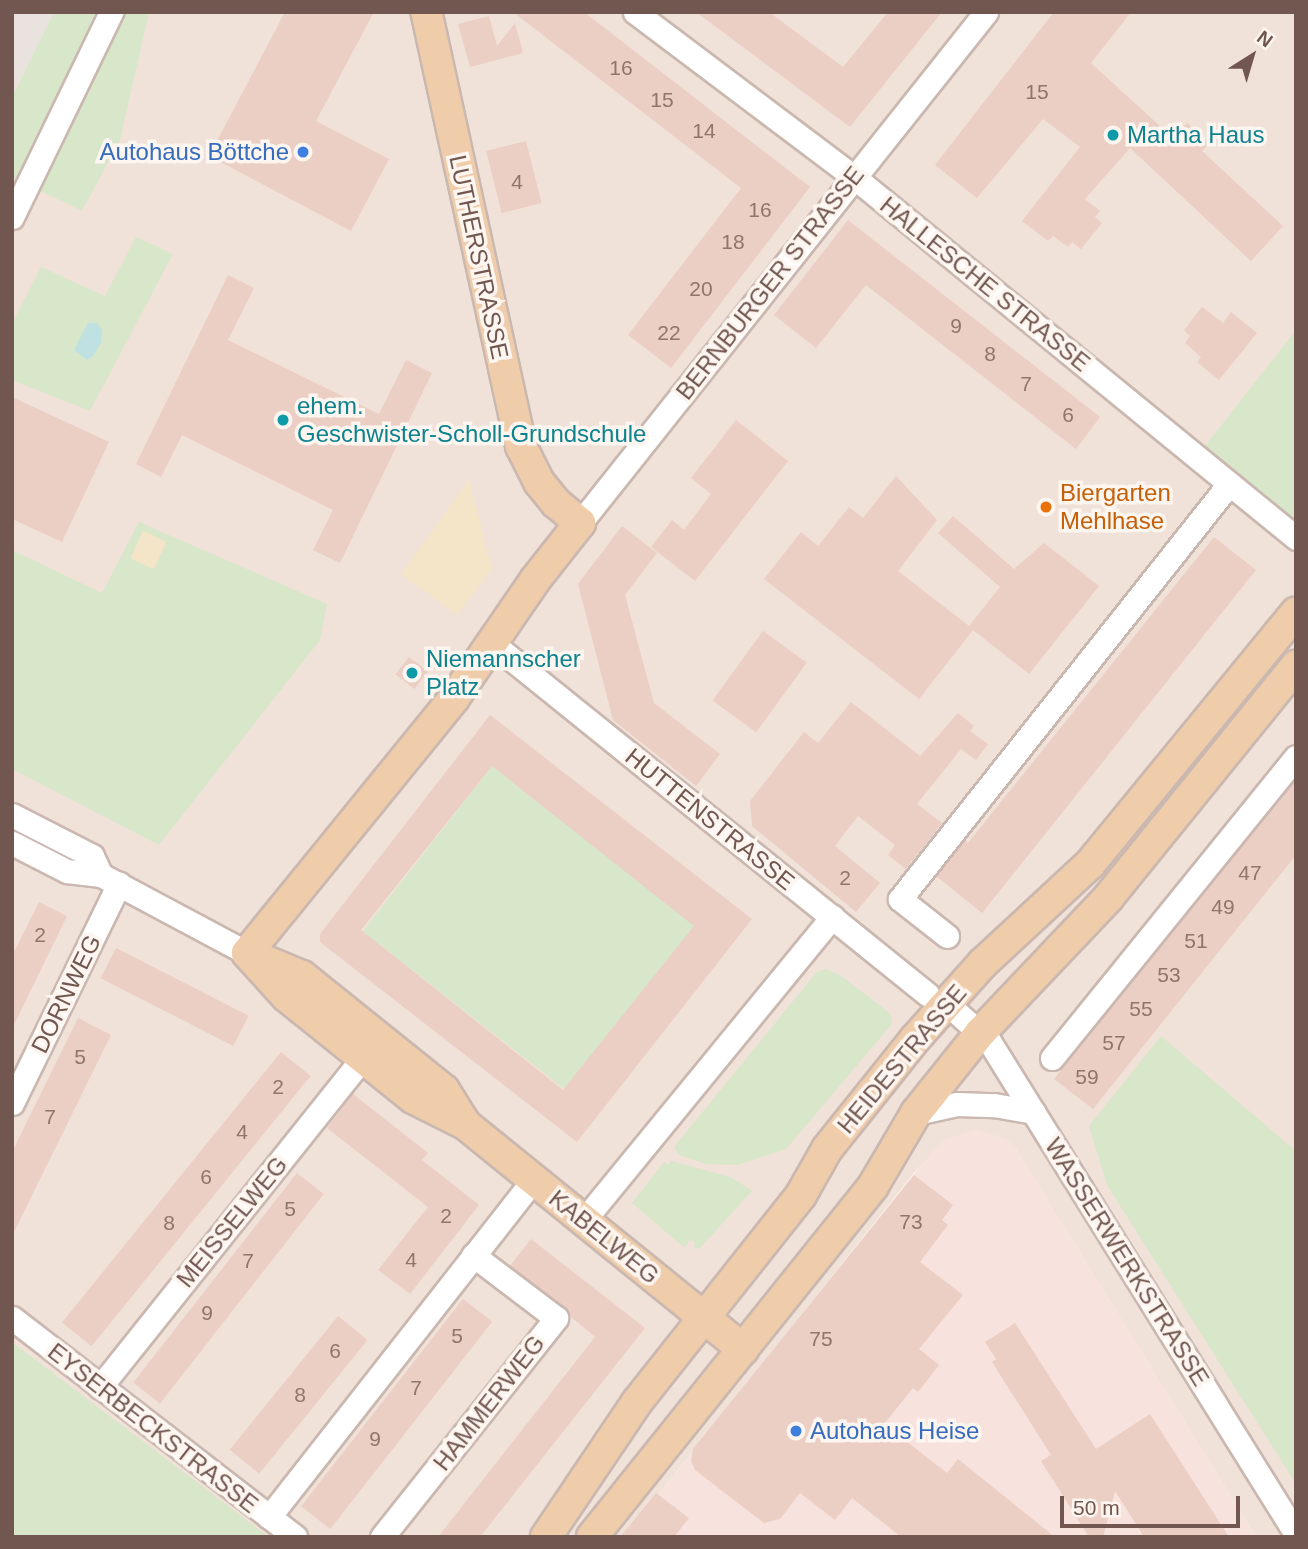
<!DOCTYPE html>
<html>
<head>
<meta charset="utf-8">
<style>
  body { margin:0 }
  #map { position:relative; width:1308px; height:1549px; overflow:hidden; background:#faf1e9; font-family:Helvetica,sans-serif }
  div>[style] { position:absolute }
  .residential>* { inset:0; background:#f0e2d8 }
  .commercial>* { inset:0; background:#f8e2de }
  .industrial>* { inset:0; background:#e9e2de }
  .green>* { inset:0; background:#d8e6c9; transform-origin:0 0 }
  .sand>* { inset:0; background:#f4e4c8; transform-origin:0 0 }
  .water>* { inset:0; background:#c0e1e1 }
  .building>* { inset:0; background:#ebcec4; transform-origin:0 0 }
  .roads { filter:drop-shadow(2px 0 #cab8b0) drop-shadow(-2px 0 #cab8b0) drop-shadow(0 2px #cab8b0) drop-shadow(0 -2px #cab8b0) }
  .minor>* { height:23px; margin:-11.5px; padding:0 11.5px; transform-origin:11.5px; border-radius:11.5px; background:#fff }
  .major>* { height:30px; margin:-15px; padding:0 15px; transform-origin:15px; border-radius:15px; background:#efccaa }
  .dots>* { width:19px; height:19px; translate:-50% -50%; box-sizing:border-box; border:4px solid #fdf5ef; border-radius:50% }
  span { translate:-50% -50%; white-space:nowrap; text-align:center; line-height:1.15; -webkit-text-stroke:7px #fdf5ef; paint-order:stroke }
  .number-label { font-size:21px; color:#90756d }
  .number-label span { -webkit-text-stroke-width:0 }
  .culture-label { font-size:24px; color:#0d838f }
  .left { translate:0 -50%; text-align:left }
  .shop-label { font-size:24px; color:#366cbe }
  .right { translate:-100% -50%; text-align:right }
  .street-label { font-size:24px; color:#715750 }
  .food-label { font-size:24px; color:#c56008 }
  .frame { position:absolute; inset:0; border:14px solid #715750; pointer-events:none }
  .north { position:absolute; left:1217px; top:21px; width:70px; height:70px; -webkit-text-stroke:5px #fdf5ef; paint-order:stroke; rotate:37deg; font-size:19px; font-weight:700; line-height:28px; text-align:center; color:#715750 }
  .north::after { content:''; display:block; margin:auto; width:24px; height:32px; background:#715750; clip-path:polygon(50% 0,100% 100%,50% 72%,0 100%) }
  .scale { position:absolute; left:1060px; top:1496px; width:180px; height:32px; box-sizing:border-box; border:4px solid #715750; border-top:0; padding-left:9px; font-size:21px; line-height:24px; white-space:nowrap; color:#715750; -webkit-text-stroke:5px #fdf5ef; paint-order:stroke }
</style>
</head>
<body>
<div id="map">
  <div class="residential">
    <i style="clip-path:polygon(54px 12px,1296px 12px,1296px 1537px,1256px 1537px,1016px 1149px,946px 1139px,913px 1174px,625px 1537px,12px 1537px,12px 97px)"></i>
  </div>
  <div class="commercial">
    <i style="clip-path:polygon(976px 1129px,1007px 1139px,1016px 1149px,1256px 1537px,625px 1537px,932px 1152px,946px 1139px)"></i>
  </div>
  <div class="industrial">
    <i style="clip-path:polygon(12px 12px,54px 12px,12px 97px)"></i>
  </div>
  <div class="green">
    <i style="clip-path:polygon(54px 12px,149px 12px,120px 140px,82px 211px,12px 177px,12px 97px)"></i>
    <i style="clip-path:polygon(136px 237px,173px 254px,90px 411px,12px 380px,12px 324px,41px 267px,105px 296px)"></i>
    <i style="clip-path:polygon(1296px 330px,1296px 523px,1205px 446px)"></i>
    <i style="clip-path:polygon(139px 522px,327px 604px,320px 640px,159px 845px,12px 769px,12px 550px,102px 593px)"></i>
    <i style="left:492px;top:766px;width:258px;height:210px;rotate:38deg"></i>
    <i style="clip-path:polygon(826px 969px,841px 976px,887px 1011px,892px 1019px,891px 1025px,786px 1149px,738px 1165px,706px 1164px,679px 1155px,674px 1147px,816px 973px)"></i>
    <i style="clip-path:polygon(1161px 1036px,1296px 1151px,1296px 1484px,1107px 1185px,1089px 1126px)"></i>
    <i style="clip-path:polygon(671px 1161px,731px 1177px,752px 1191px,700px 1248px,694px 1249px,695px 1242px,689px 1240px,686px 1247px,681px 1245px,632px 1203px,664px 1162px,668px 1165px)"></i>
    <i style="clip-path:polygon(12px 1342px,269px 1537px,12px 1537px)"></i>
  </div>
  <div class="sand">
    <i style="clip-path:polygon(469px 480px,492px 570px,457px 615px,401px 574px)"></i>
    <i style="left:143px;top:531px;width:26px;height:30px;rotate:25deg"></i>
  </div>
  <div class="water">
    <i style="clip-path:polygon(88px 323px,97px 323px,102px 330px,101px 343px,93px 356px,87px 360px,74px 350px)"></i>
  </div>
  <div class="building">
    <i style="clip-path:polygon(285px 12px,374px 12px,316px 121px,389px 159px,351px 231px,209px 156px)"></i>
    <i style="clip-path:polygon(513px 12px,584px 12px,810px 187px,671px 368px,628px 335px,741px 188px)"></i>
    <i style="clip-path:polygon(696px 12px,769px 12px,843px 67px,888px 12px,942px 12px,850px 127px)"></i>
    <i style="clip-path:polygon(1054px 12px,1131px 12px,1091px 63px,1173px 138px,1187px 123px,1209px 143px,1202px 151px,1283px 226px,1251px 261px,1130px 148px,1085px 199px,1100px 211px,1095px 217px,1102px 223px,1081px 249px,1072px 242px,1068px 247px,1053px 236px,1048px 241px,1022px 221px,1080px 147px,1043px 119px,977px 198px,935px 165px)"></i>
    <i style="clip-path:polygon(489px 16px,497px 46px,515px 23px,523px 53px,470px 67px,458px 24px)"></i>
    <i style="left:526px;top:141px;width:64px;height:41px;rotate:76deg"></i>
    <i style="clip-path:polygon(848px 220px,1100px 417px,1076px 449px,866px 285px,816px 348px,774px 315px)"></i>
    <i style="clip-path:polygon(228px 275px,254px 288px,228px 340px,379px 414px,406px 360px,432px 373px,340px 563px,313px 550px,333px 510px,182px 435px,161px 477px,136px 464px)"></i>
    <i style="clip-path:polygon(1202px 307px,1223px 323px,1231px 312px,1257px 333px,1219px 380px,1197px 362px,1201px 357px,1185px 343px,1190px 336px,1184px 330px)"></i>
    <i style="clip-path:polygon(12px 397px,109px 442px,62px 542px,12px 519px)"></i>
    <i style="clip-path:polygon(736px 420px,788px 461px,695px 581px,651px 547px,672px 520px,684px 530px,711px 494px,691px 478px)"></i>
    <i style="clip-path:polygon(896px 476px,937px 520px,898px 571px,969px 626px,1000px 587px,938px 533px,953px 516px,1014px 569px,1044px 543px,1099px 586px,1029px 674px,973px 630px,919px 699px,764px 579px,801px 532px,818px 546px,849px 507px,863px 518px)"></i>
    <i style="clip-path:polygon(622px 526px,657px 553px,625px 595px,654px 703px,720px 754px,696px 786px,613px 720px,578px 584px)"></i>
    <i style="clip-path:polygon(1214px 537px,1256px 570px,982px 913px,936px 876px,964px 840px,968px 843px)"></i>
    <i style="left:763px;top:631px;width:54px;height:86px;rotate:36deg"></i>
    <i style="left:409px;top:657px;width:24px;height:22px;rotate:38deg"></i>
    <i style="clip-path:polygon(851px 702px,920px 756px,958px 713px,974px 726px,970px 731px,988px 744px,976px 760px,961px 749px,917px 804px,942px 823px,906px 869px,888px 855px,895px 845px,858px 816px,835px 846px,880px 883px,856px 912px,752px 826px,750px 801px,804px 732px,818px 743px)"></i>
    <i style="clip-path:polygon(evenodd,490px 715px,752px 919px,577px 1142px,320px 942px,320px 934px,490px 715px,492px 766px,694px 926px,563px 1090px,361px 930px,492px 766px)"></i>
    <i style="clip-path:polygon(1296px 780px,1296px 855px,1093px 1109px,1054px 1079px)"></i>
    <i style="clip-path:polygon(39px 902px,67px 916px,12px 1029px,12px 956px)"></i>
    <i style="left:116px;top:948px;width:149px;height:34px;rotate:27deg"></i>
    <i style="clip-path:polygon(78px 1018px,111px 1035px,12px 1236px,12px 1152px)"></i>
    <i style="left:281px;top:1052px;width:38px;height:348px;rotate:39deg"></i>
    <i style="clip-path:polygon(353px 1094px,428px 1153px,422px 1160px,479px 1205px,410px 1294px,378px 1270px,428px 1207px,327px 1128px)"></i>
    <i style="left:297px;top:1173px;width:34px;height:266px;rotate:38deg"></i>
    <i style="clip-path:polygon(914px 1175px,953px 1205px,942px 1220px,948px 1225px,920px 1262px,963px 1295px,919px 1349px,939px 1365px,918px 1392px,913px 1388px,884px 1424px,947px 1473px,958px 1459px,1055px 1537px,901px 1537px,852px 1498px,835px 1520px,800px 1493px,780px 1519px,764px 1523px,695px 1470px,691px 1461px,693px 1449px)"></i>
    <i style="clip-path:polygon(531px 1239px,645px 1328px,480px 1537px,438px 1537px,595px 1337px,570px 1316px,564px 1307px,510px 1266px)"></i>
    <i style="left:463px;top:1299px;width:37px;height:263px;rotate:38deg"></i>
    <i style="left:338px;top:1316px;width:38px;height:172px;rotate:39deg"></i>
    <i style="clip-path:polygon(1015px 1323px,1096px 1449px,1150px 1414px,1229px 1537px,1144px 1537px,1115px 1491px,1103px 1537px,1089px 1537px,1041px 1461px,1051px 1455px,992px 1362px,996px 1359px,985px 1342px)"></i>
    <i style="clip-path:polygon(656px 1493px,689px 1518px,674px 1537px,620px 1537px)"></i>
  </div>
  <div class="roads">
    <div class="minor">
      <i style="left:635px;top:12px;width:274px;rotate:37deg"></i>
      <i style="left:854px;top:177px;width:571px;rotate:39.24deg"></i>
      <i style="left:12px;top:217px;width:228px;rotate:-64.2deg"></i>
      <i style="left:580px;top:523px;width:653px;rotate:-51.53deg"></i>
      <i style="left:493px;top:644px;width:558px;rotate:38.88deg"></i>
      <i style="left:12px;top:815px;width:90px;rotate:27.1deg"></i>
      <i style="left:92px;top:856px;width:21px;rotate:65deg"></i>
      <i style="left:12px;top:843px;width:62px;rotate:27deg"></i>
      <i style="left:67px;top:871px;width:34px;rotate:7deg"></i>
      <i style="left:101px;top:875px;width:166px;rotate:28.1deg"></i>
      <i style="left:947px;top:936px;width:60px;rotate:-141.8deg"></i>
      <i style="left:900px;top:899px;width:530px;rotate:-51.59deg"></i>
      <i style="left:945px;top:1002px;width:59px;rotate:41.6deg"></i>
      <i style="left:989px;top:1041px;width:581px;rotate:58.09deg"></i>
      <i style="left:1052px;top:1058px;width:387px;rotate:-51deg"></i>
      <i style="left:12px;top:1103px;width:244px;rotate:-64deg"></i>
      <i style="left:916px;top:1113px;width:42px;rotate:-12.4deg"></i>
      <i style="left:957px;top:1104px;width:37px;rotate:2deg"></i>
      <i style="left:994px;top:1105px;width:40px;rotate:10deg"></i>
      <i style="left:584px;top:1220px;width:392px;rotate:-50.7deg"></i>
      <i style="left:12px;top:1318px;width:358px;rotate:37.7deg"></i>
      <i style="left:100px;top:1387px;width:422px;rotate:-51.4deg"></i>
      <i style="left:269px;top:1517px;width:428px;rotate:-51.9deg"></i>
      <i style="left:382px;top:1537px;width:280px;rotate:-51.5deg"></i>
      <i style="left:556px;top:1318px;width:104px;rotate:-142.8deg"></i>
    </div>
    <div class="major">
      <i style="left:247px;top:953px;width:328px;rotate:-50.9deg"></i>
      <i style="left:454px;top:698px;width:143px;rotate:-55.5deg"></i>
      <i style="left:535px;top:580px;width:73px;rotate:-51.7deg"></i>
      <i style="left:580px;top:523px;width:31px;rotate:-140deg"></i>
      <i style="left:556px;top:503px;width:27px;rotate:-129deg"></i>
      <i style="left:539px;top:482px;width:40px;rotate:-116.6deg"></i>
      <i style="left:521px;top:446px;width:444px;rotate:-102.3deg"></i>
      <i style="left:247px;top:953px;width:58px;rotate:47.8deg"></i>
      <i style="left:286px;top:996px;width:163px;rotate:38.8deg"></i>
      <i style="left:413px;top:1098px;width:58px;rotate:26.6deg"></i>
      <i style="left:465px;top:1124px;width:358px;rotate:39deg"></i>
      <i style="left:254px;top:956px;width:52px;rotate:22.6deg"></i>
      <i style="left:302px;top:976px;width:182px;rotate:38.8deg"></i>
      <i style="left:444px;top:1090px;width:40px;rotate:58deg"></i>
      <i style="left:546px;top:1537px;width:163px;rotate:-56deg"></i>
      <i style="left:637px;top:1402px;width:264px;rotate:-51.6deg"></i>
      <i style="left:801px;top:1195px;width:53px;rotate:-60.5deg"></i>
      <i style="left:827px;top:1149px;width:141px;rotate:-51.3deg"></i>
      <i style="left:915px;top:1039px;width:102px;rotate:-48.2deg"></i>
      <i style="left:983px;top:963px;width:146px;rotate:-42.8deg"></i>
      <i style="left:1090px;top:864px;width:325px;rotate:-50.7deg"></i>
      <i style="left:592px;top:1537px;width:450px;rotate:-51.3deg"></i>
      <i style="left:873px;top:1186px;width:85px;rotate:-59.5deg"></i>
      <i style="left:916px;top:1113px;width:104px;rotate:-51.3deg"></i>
      <i style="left:981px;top:1032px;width:185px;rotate:-46.5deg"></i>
      <i style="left:1108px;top:898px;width:299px;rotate:-51deg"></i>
    </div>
  </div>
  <div class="dots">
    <i style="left:1113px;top:135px;background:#0f9aa8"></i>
    <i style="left:303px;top:152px;background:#3f7fe0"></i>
    <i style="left:283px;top:420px;background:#0f9aa8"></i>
    <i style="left:1046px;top:507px;background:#e8710a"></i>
    <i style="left:412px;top:673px;background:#0f9aa8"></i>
    <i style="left:796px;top:1431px;background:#3f7fe0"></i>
  </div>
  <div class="number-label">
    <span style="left:621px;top:68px">16</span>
    <span style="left:1037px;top:92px">15</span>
    <span style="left:662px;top:100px">15</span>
    <span style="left:704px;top:131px">14</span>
    <span style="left:517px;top:182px">4</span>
    <span style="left:760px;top:210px">16</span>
    <span style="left:733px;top:242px">18</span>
    <span style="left:701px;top:289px">20</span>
    <span style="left:956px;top:326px">9</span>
    <span style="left:669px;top:333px">22</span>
    <span style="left:990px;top:354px">8</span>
    <span style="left:1026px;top:384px">7</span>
    <span style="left:1068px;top:415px">6</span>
    <span style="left:1250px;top:873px">47</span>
    <span style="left:845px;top:878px">2</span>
    <span style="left:1223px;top:907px">49</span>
    <span style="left:40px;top:935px">2</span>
    <span style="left:1196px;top:941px">51</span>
    <span style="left:1169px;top:975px">53</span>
    <span style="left:1141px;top:1009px">55</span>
    <span style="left:1114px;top:1043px">57</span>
    <span style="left:80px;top:1057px">5</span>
    <span style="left:1087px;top:1077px">59</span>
    <span style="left:278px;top:1087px">2</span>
    <span style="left:50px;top:1117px">7</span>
    <span style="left:242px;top:1132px">4</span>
    <span style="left:206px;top:1177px">6</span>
    <span style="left:290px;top:1209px">5</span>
    <span style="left:446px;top:1216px">2</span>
    <span style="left:911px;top:1222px">73</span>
    <span style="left:169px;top:1223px">8</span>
    <span style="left:411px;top:1260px">4</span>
    <span style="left:248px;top:1261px">7</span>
    <span style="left:207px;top:1313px">9</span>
    <span style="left:457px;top:1336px">5</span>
    <span style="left:821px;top:1339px">75</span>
    <span style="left:335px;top:1351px">6</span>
    <span style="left:416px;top:1388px">7</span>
    <span style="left:300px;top:1395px">8</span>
    <span style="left:375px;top:1439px">9</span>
  </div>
  <div class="culture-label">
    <span class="left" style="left:1127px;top:135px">Martha Haus</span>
    <span class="left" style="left:297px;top:420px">ehem.<br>Geschwister-Scholl-Grundschule</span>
    <span class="left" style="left:426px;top:673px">Niemannscher<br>Platz</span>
  </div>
  <div class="shop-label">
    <span class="right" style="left:289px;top:152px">Autohaus Böttche</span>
    <span class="left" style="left:810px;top:1431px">Autohaus Heise</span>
  </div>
  <div class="street-label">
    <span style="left:479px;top:257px;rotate:78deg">LUTHERSTRASSE</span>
    <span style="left:770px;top:283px;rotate:-52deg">BERNBURGER STRASSE</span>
    <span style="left:985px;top:284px;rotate:39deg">HALLESCHE STRASSE</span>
    <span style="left:710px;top:819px;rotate:39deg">HUTTENSTRASSE</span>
    <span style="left:66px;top:994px;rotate:-64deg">DORNWEG</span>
    <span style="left:902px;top:1059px;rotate:-50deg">HEIDESTRASSE</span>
    <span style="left:232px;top:1222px;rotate:-51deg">MEISSELWEG</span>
    <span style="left:604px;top:1237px;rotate:39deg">KABELWEG</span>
    <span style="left:1127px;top:1262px;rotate:58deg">WASSERWERKSTRASSE</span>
    <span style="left:489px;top:1403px;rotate:-52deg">HAMMERWEG</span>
    <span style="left:153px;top:1428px;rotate:38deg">EYSERBECKSTRASSE</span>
  </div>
  <div class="food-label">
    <span class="left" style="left:1060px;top:507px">Biergarten<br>Mehlhase</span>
  </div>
  <div class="frame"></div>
  <div class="north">N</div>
  <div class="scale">50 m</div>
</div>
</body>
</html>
